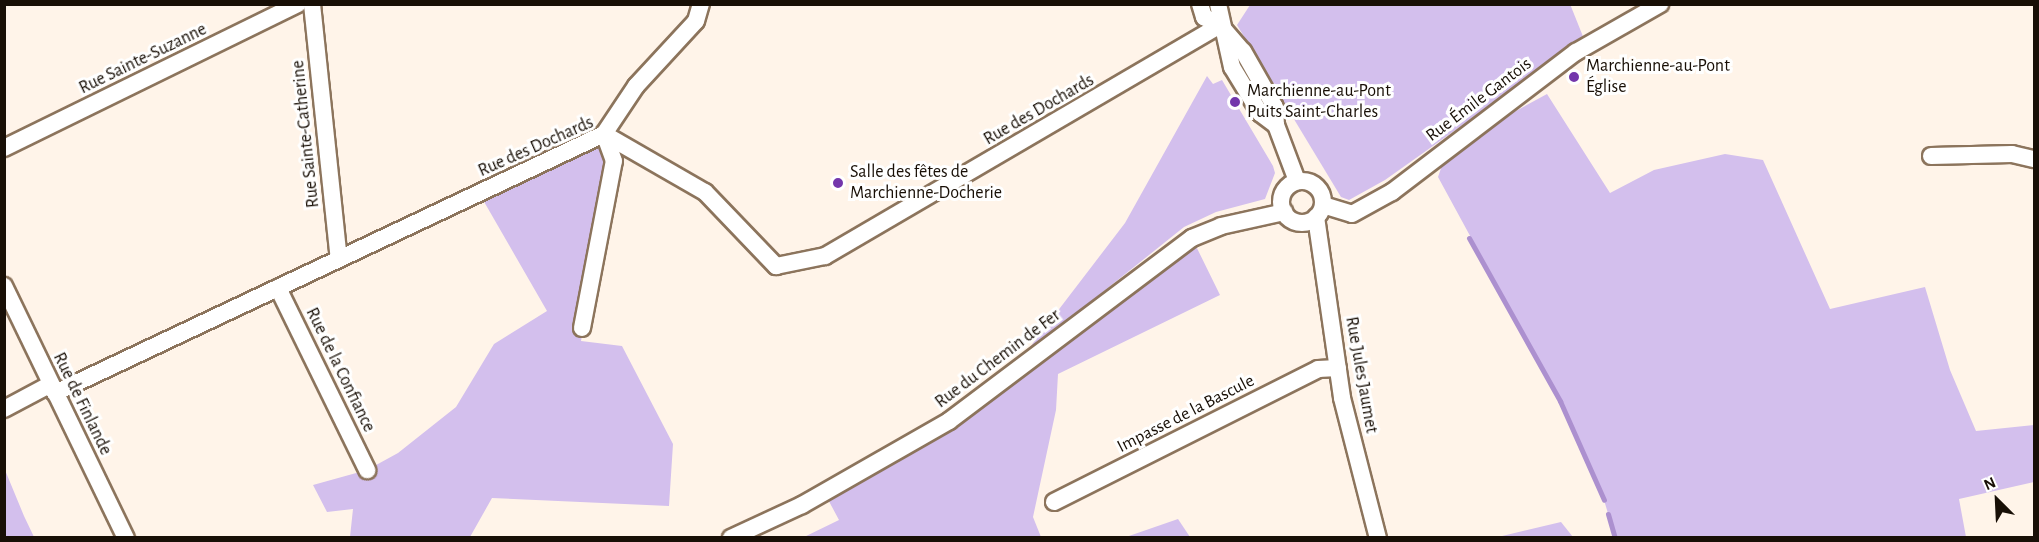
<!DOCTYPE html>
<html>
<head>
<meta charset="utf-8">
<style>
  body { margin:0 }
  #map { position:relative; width:2039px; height:542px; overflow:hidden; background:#fff4e9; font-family:"Alegreya Sans",sans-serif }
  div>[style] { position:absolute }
  .green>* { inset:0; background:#d3bfed }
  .stream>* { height:5px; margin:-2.5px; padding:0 2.5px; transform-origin:2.5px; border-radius:2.5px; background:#ac90cf }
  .roads { filter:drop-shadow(2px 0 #8c745c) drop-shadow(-2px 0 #8c745c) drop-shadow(0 2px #8c745c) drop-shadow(0 -2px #8c745c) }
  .minor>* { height:16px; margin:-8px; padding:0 8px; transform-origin:8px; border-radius:8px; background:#fff }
  .minor>.ring { margin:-8px; padding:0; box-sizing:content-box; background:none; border:16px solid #fff; border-radius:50% }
  .dots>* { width:16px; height:16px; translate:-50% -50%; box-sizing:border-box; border:3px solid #fff; border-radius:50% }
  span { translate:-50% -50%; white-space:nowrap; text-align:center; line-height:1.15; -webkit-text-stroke:6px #fff; paint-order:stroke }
  .street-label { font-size:18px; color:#180f06 }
  .poi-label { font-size:18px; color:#180f06 }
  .left { translate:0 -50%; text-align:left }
  .frame { position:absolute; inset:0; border:6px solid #180f06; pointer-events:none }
  .north { position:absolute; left:1967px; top:470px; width:60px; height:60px; -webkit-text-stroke:4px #fff; paint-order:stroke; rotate:336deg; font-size:16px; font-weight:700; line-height:24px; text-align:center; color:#180f06 }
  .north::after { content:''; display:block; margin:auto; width:21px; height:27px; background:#180f06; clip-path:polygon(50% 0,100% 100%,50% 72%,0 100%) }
</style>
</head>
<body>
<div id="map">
  <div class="green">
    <i style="clip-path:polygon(1570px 4px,1584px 39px,1385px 180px,1349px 200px,1341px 197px,1237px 25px,1250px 5px)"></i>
    <i style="clip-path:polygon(1207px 76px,1213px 84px,1222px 80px,1273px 166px,1275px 173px,1265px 199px,1216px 212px,1184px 227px,1024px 355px,1125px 223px)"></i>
    <i style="clip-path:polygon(1547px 94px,1610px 193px,1654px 170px,1725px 154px,1763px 160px,1830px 309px,1925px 287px,1950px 370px,1976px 431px,2034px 425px,2034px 482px,1959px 499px,1966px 537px,1615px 537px,1604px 500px,1560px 401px,1438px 177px,1448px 148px)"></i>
    <i style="clip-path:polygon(604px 134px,614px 161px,581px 341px,622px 346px,673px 444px,669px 506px,492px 498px,470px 537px,350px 537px,353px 509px,327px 512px,313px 485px,367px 470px,398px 453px,456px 407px,494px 344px,547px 311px,479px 193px)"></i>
    <i style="clip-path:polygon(1192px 238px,1220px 295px,1058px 374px,1056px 410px,1033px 517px,1041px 537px,802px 538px,839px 520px,824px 492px,905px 452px)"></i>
    <i style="clip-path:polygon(5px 470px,24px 516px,34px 537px,5px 537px)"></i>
    <i style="clip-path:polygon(1178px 519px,1190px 537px,1126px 537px)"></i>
    <i style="clip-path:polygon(1561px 522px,1573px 537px,1498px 537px)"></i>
  </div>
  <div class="stream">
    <i style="left:1469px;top:238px;width:187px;rotate:60.8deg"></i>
    <i style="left:1560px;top:401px;width:108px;rotate:66deg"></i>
    <i style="left:1608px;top:514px;width:25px;rotate:74deg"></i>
  </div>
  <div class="roads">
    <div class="minor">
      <i style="left:312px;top:4px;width:256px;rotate:84deg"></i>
      <i style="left:1200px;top:4px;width:14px;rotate:73deg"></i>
      <i style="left:1204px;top:17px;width:18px;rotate:27deg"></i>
      <i style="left:1220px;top:25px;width:35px;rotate:49deg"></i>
      <i style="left:1243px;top:51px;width:64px;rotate:60.3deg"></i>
      <i style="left:1275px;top:107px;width:18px;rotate:87deg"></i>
      <i style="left:1276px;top:125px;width:60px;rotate:69.4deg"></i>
      <i style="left:1218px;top:4px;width:65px;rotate:77.5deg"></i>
      <i style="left:1232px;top:67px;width:54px;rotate:58.7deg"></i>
      <i style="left:1260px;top:113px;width:20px;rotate:37deg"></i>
      <i style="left:4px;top:148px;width:327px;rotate:-26.1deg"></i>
      <i style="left:1931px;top:156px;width:81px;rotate:-1.4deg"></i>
      <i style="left:2012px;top:154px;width:23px;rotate:13deg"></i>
      <i class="ring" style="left:1281px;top:181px;width:26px;height:26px"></i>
      <i style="left:1323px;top:205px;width:30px;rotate:17deg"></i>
      <i style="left:1352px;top:214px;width:46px;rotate:-28.8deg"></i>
      <i style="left:1392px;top:192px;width:231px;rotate:-37.3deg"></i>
      <i style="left:1576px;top:52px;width:97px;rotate:-29.7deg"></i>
      <i style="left:1316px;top:217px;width:183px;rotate:81.8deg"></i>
      <i style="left:1342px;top:398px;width:145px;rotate:75.6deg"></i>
      <i style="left:4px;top:286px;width:280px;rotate:64.2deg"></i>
      <i style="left:278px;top:288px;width:203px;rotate:63.9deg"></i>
      <i style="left:582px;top:328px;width:170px;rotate:-79.2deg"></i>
      <i style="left:614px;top:161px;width:29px;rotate:-110deg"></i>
      <i style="left:604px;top:134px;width:58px;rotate:-56.3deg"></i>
      <i style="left:636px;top:86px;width:88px;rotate:-47.3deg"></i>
      <i style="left:696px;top:21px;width:18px;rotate:-74deg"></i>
      <i style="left:55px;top:393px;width:607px;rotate:-25.26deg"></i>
      <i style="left:604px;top:134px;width:116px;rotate:29.9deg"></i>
      <i style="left:705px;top:192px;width:103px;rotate:46.2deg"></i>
      <i style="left:776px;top:266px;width:50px;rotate:-11.5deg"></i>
      <i style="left:825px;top:256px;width:458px;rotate:-30.3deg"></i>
      <i style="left:4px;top:409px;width:53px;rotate:-28deg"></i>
      <i style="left:1054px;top:502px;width:296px;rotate:-26.7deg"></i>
      <i style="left:1318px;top:369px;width:20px;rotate:-3deg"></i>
      <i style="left:731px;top:538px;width:78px;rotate:-24.9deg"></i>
      <i style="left:802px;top:505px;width:169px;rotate:-29.7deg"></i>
      <i style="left:949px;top:421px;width:304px;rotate:-37deg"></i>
      <i style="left:1192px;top:238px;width:31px;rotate:-22deg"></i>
      <i style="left:1221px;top:226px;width:65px;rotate:-12.5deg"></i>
    </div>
  </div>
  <div class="dots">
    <i style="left:1574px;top:77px;background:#7336ab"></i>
    <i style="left:1235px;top:102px;background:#7336ab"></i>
    <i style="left:838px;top:183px;background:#7336ab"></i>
  </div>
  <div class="street-label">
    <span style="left:143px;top:59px;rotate:-26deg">Rue Sainte-Suzanne</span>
    <span style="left:1479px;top:100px;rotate:-37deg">Rue Émile Gantois</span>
    <span style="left:1039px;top:110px;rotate:-30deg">Rue des Dochards</span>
    <span style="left:306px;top:134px;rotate:-96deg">Rue Sainte-Catherine</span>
    <span style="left:536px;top:147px;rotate:-24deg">Rue des Dochards</span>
    <span style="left:998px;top:359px;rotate:-37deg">Rue du Chemin de Fer</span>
    <span style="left:340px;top:370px;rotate:64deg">Rue de la Confiance</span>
    <span style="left:1361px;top:375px;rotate:80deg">Rue Jules Jaumet</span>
    <span style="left:82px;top:404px;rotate:64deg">Rue de Finlande</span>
    <span style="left:1186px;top:414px;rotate:-27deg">Impasse de la Bascule</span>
  </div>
  <div class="poi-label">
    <span class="left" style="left:1586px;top:77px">Marchienne-au-Pont<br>Église</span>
    <span class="left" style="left:1247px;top:102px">Marchienne-au-Pont<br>Puits Saint-Charles</span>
    <span class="left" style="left:850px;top:183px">Salle des fêtes de<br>Marchienne-Docherie</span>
  </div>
  <div class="frame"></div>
  <div class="north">N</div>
</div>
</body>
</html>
